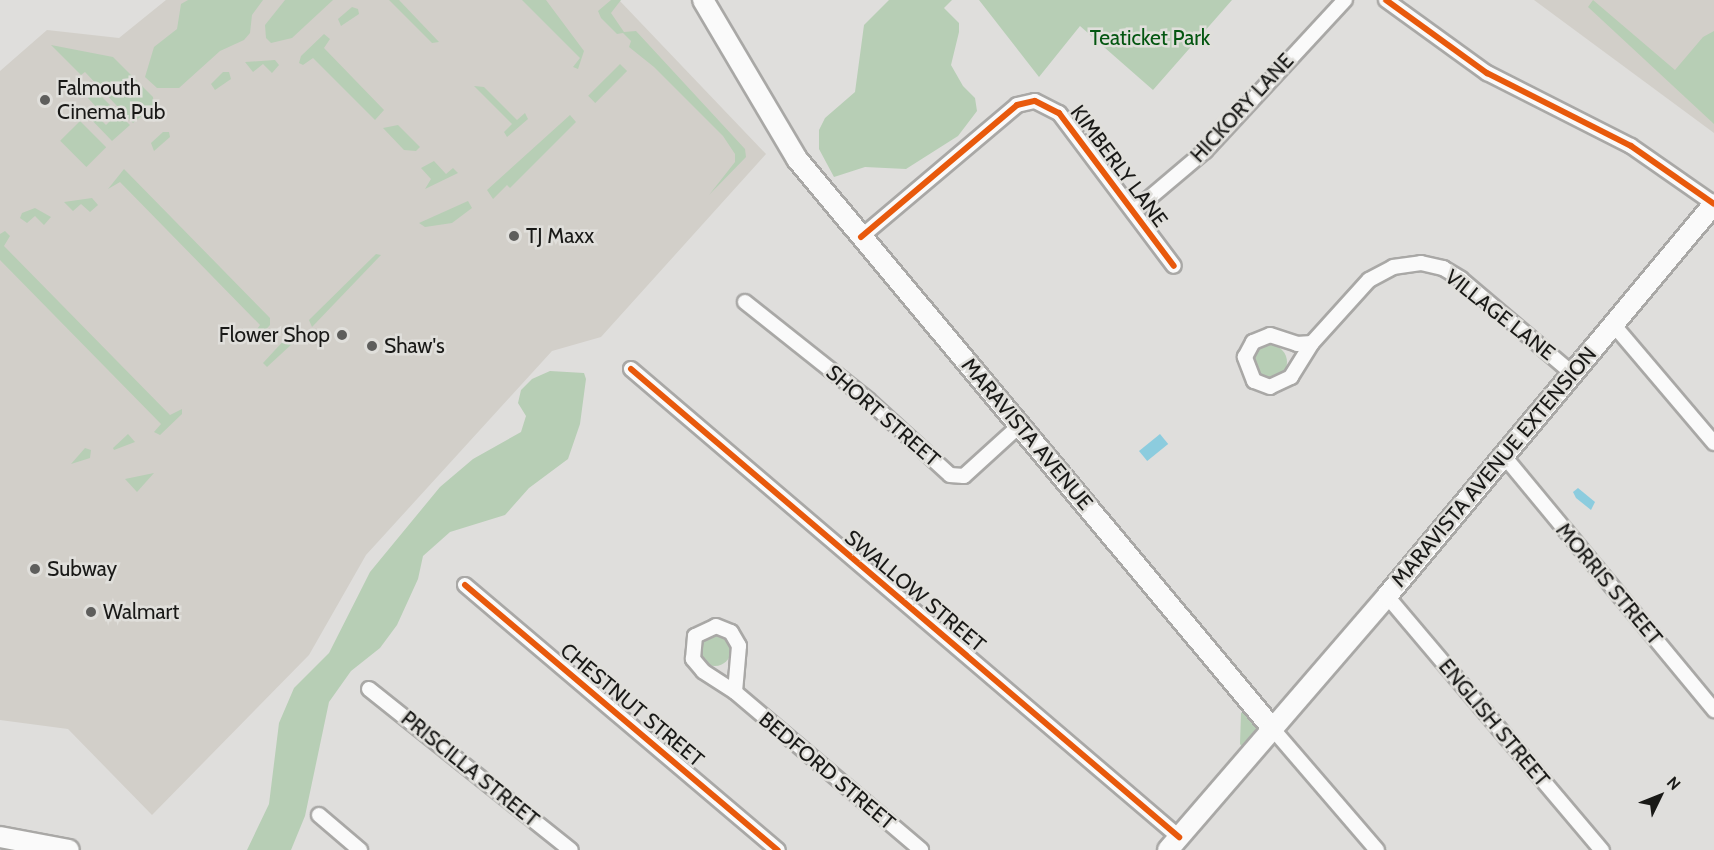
<!DOCTYPE html>
<html>
<head>
<meta charset="utf-8">
<style>
  body { margin:0 }
  #map { position:relative; width:1714px; height:850px; overflow:hidden; background:#dfdedc; font-family:Cabin,sans-serif }
  div>[style] { position:absolute }
  .built>* { inset:0; background:#d2cfc9 }
  .green>* { inset:0; background:#b7ceb5; transform-origin:0 0 }
  .round { border-radius:50% }
  .water>* { inset:0; background:#8cccde; transform-origin:0 0 }
  .roads { filter:drop-shadow(2px 0 #a9a8a6) drop-shadow(-2px 0 #a9a8a6) drop-shadow(0 2px #a9a8a6) drop-shadow(0 -2px #a9a8a6) }
  .street>* { height:14px; margin:-7px; padding:0 7px; transform-origin:7px; border-radius:7px; background:#fafafa }
  .secondary>* { height:20px; margin:-10px; padding:0 10px; transform-origin:10px; border-radius:10px; background:#fafafa }
  .cycleway>* { height:6px; margin:-3px; padding:0 3px; transform-origin:3px; border-radius:3px; background:#e8590c }
  .dots>* { width:16px; height:16px; translate:-50% -50%; box-sizing:border-box; border:3px solid #e0dfdb; border-radius:50% }
  span { translate:-50% -50%; white-space:nowrap; text-align:center; line-height:1.15; -webkit-text-stroke:5px #e0dfdb; paint-order:stroke }
  .park-label { font-size:21px; color:#035610 }
  .poi-label { font-size:21px; color:#191917 }
  .left { translate:0 -50%; text-align:left }
  .right { translate:-100% -50%; text-align:right }
  .street-label { font-size:21px; color:#191917 }
  .north { position:absolute; left:1630px; top:766px; width:60px; height:60px; -webkit-text-stroke:4px #e0dfdb; paint-order:stroke; rotate:47deg; font-size:16px; font-weight:700; line-height:24px; text-align:center; color:#191917 }
  .north::after { content:''; display:block; margin:auto; width:21px; height:27px; background:#191917; clip-path:polygon(50% 0,100% 100%,50% 72%,0 100%) }
</style>
</head>
<body>
<div id="map">
  <div class="built">
    <i style="clip-path:polygon(166px 0,619px 0,766px 154px,601px 337px,552px 351px,366px 555px,309px 655px,152px 815px,68px 729px,0 720px,0 71px,47px 30px,119px 38px)"></i>
    <i style="clip-path:polygon(1534px 0,1714px 0,1714px 133px)"></i>
  </div>
  <div class="green">
    <i style="clip-path:polygon(188px 0,263px 0,252px 15px,250px 33px,244px 40px,220px 51px,179px 88px,157px 88px,145px 77px,154px 47px,177px 29px,181px 4px)"></i>
    <i style="clip-path:polygon(285px 0,333px 0,292px 38px,271px 43px,266px 38px,265px 25px)"></i>
    <i style="clip-path:polygon(389px 0,399px 0,439px 42px,432px 43px)"></i>
    <i style="clip-path:polygon(522px 0,546px 0,584px 51px,578px 69px,573px 67px,580px 58px)"></i>
    <i style="clip-path:polygon(611px 0,621px 0,611px 13px,624px 32px,636px 31px,745px 149px,746px 157px,709px 195px,735px 162px,735px 154px,723px 136px,654px 67px,629px 47px,631px 41px,623px 33px,617px 34px,601px 18px,598px 11px)"></i>
    <i style="clip-path:polygon(889px 0,952px 0,944px 8px,959px 23px,959px 32px,951px 65px,963px 86px,975px 98px,977px 111px,958px 136px,906px 169px,865px 167px,834px 177px,819px 149px,819px 130px,825px 118px,855px 92px,864px 25px)"></i>
    <i style="clip-path:polygon(979px 0,1232px 0,1153px 90px,1080px 26px,1039px 77px)"></i>
    <i style="clip-path:polygon(1593px 0,1675px 70px,1703px 37px,1714px 31px,1714px 124px,1588px 7px)"></i>
    <i style="clip-path:polygon(352px 7px,358px 9px,359px 14px,341px 26px,338px 19px)"></i>
    <i style="clip-path:polygon(324px 34px,330px 39px,324px 48px,384px 110px,375px 120px,313px 58px,303px 65px,299px 63px,301px 56px)"></i>
    <i style="clip-path:polygon(51px 45px,113px 57px,153px 97px,154px 106px,133px 123px,85px 72px,81px 75px)"></i>
    <i style="clip-path:polygon(275px 60px,279px 65px,272px 73px,263px 64px,253px 72px,245px 62px)"></i>
    <i style="left:620px;top:64px;width:10px;height:45px;rotate:45deg"></i>
    <i style="clip-path:polygon(223px 72px,229px 72px,231px 79px,215px 90px,211px 84px)"></i>
    <i style="clip-path:polygon(474px 86px,484px 87px,517px 120px,525px 113px,528px 119px,507px 137px,504px 132px,512px 124px)"></i>
    <i style="clip-path:polygon(95px 90px,116px 111px,107px 119px,88px 98px)"></i>
    <i style="clip-path:polygon(92px 111px,106px 125px,118px 113px,130px 125px,112px 141px,87px 115px)"></i>
    <i style="clip-path:polygon(570px 115px,576px 122px,510px 188px,507px 185px,493px 199px,487px 190px)"></i>
    <i style="left:80px;top:121px;width:37px;height:28px;rotate:45deg"></i>
    <i style="clip-path:polygon(398px 125px,420px 147px,416px 151px,404px 150px,383px 128px)"></i>
    <i style="clip-path:polygon(163px 132px,169px 132px,170px 137px,154px 151px,151px 143px)"></i>
    <i style="clip-path:polygon(434px 161px,446px 174px,453px 168px,458px 173px,425px 189px,431px 179px,421px 168px)"></i>
    <i style="clip-path:polygon(124px 169px,270px 318px,270px 325px,259px 337px,253px 335px,260px 325px,120px 182px,108px 189px)"></i>
    <i style="clip-path:polygon(92px 198px,98px 205px,90px 212px,81px 204px,73px 211px,64px 202px)"></i>
    <i style="clip-path:polygon(468px 201px,472px 208px,452px 223px,425px 227px,419px 223px)"></i>
    <i style="clip-path:polygon(35px 208px,51px 217px,44px 225px,35px 216px,27px 223px,20px 218px,22px 213px)"></i>
    <i style="clip-path:polygon(5px 231px,10px 236px,4px 246px,170px 415px,182px 409px,182px 414px,160px 435px,154px 432px,161px 424px,0 260px,0 234px)"></i>
    <i style="clip-path:polygon(376px 254px,381px 255px,312px 327px,309px 320px)"></i>
    <i style="clip-path:polygon(287px 337px,293px 343px,267px 367px,263px 363px)"></i>
    <i class="round" style="left:1253px;top:345px;width:34px;height:34px"></i>
    <i style="clip-path:polygon(550px 371px,584px 373px,586px 379px,580px 424px,568px 459px,529px 488px,505px 515px,450px 532px,423px 556px,418px 579px,397px 625px,380px 648px,351px 671px,329px 702px,305px 816px,291px 850px,247px 850px,269px 804px,279px 723px,294px 688px,329px 653px,370px 572px,440px 487px,473px 459px,521px 432px,526px 416px,518px 403px,521px 390px,532px 379px)"></i>
    <i style="clip-path:polygon(128px 434px,135px 442px,114px 450px,113px 448px)"></i>
    <i style="clip-path:polygon(85px 448px,91px 450px,90px 458px,71px 464px)"></i>
    <i style="clip-path:polygon(154px 473px,137px 492px,125px 479px)"></i>
    <i class="round" style="left:699px;top:634px;width:32px;height:32px"></i>
    <i style="clip-path:polygon(1245px 710px,1259px 730px,1243px 748px,1240px 744px,1241px 713px)"></i>
  </div>
  <div class="water">
    <i style="left:1160px;top:434px;width:13px;height:27px;rotate:51deg"></i>
    <i style="clip-path:polygon(1578px 488px,1595px 502px,1591px 510px,1576px 498px,1573px 492px)"></i>
  </div>
  <div class="roads">
    <div class="street">
      <i style="left:1386px;top:0;width:125px;rotate:35.9deg"></i>
      <i style="left:1487px;top:73px;width:161px;rotate:26.9deg"></i>
      <i style="left:1631px;top:146px;width:101px;rotate:34.9deg"></i>
      <i style="left:1134px;top:211px;width:93px;rotate:-40.2deg"></i>
      <i style="left:1205px;top:151px;width:206px;rotate:-47.2deg"></i>
      <i style="left:861px;top:237px;width:204px;rotate:-40.2deg"></i>
      <i style="left:1017px;top:105px;width:18px;rotate:-13deg"></i>
      <i style="left:1035px;top:101px;width:27px;rotate:27deg"></i>
      <i style="left:1059px;top:113px;width:191px;rotate:53.1deg"></i>
      <i style="left:745px;top:302px;width:157px;rotate:38.5deg"></i>
      <i style="left:868px;top:400px;width:111px;rotate:42.4deg"></i>
      <i style="left:950px;top:475px;width:14px;rotate:4deg"></i>
      <i style="left:964px;top:476px;width:76px;rotate:-42.3deg"></i>
      <i style="left:1613px;top:324px;width:156px;rotate:49.7deg"></i>
      <i style="left:1270px;top:335px;width:28px;rotate:18deg"></i>
      <i style="left:1297px;top:344px;width:15px;rotate:-4deg"></i>
      <i style="left:1312px;top:343px;width:40px;rotate:122deg"></i>
      <i style="left:1291px;top:377px;width:23px;rotate:155deg"></i>
      <i style="left:1270px;top:387px;width:17px;rotate:-159deg"></i>
      <i style="left:1254px;top:381px;width:26px;rotate:-111deg"></i>
      <i style="left:1245px;top:357px;width:17px;rotate:-62deg"></i>
      <i style="left:1253px;top:342px;width:18px;rotate:-22deg"></i>
      <i style="left:1312px;top:343px;width:85px;rotate:-47.9deg"></i>
      <i style="left:1369px;top:280px;width:27px;rotate:-28deg"></i>
      <i style="left:1393px;top:267px;width:28px;rotate:-8deg"></i>
      <i style="left:1421px;top:263px;width:23px;rotate:13deg"></i>
      <i style="left:1443px;top:268px;width:21px;rotate:31deg"></i>
      <i style="left:1461px;top:279px;width:145px;rotate:40.3deg"></i>
      <i style="left:631px;top:369px;width:721px;rotate:40.5deg"></i>
      <i style="left:1504px;top:456px;width:330px;rotate:50.4deg"></i>
      <i style="left:465px;top:585px;width:410px;rotate:40.3deg"></i>
      <i style="left:1387px;top:596px;width:333px;rotate:49.8deg"></i>
      <i style="left:716px;top:626px;width:16px;rotate:22deg"></i>
      <i style="left:731px;top:632px;width:16px;rotate:60deg"></i>
      <i style="left:739px;top:646px;width:46px;rotate:95deg"></i>
      <i style="left:735px;top:692px;width:38px;rotate:-147deg"></i>
      <i style="left:703px;top:671px;width:16px;rotate:-130deg"></i>
      <i style="left:693px;top:659px;width:23px;rotate:-85deg"></i>
      <i style="left:695px;top:636px;width:23px;rotate:-25deg"></i>
      <i style="left:369px;top:689px;width:258px;rotate:38.6deg"></i>
      <i style="left:735px;top:692px;width:244px;rotate:40.3deg"></i>
      <i style="left:1272px;top:728px;width:161px;rotate:49.3deg"></i>
      <i style="left:319px;top:815px;width:54px;rotate:40.5deg"></i>
    </div>
    <div class="secondary">
      <i style="left:703px;top:0;width:185px;rotate:59.4deg"></i>
      <i style="left:797px;top:159px;width:741px;rotate:50.14deg"></i>
      <i style="left:0;top:837px;width:70px;rotate:10.7deg"></i>
      <i style="left:1168px;top:850px;width:335px;rotate:-49.2deg"></i>
      <i style="left:1387px;top:596px;width:510px;rotate:-50.17deg"></i>
    </div>
  </div>
  <div class="cycleway">
    <i style="left:1386px;top:0;width:125px;rotate:35.9deg"></i>
    <i style="left:1487px;top:73px;width:161px;rotate:26.9deg"></i>
    <i style="left:1631px;top:146px;width:101px;rotate:34.9deg"></i>
    <i style="left:861px;top:237px;width:204px;rotate:-40.2deg"></i>
    <i style="left:1017px;top:105px;width:18px;rotate:-13deg"></i>
    <i style="left:1035px;top:101px;width:27px;rotate:27deg"></i>
    <i style="left:1059px;top:113px;width:191px;rotate:53.1deg"></i>
    <i style="left:631px;top:369px;width:721px;rotate:40.5deg"></i>
    <i style="left:465px;top:585px;width:410px;rotate:40.3deg"></i>
  </div>
  <div class="dots">
    <i style="left:45px;top:100px;background:#5e5e5c"></i>
    <i style="left:514px;top:236px;background:#5e5e5c"></i>
    <i style="left:342px;top:335px;background:#5e5e5c"></i>
    <i style="left:372px;top:346px;background:#5e5e5c"></i>
    <i style="left:35px;top:569px;background:#5e5e5c"></i>
    <i style="left:91px;top:612px;background:#5e5e5c"></i>
  </div>
  <div class="park-label">
    <span style="left:1150px;top:38px">Teaticket Park</span>
  </div>
  <div class="poi-label">
    <span class="left" style="left:57px;top:100px">Falmouth<br>Cinema Pub</span>
    <span class="left" style="left:526px;top:236px">TJ Maxx</span>
    <span class="right" style="left:330px;top:335px">Flower Shop</span>
    <span class="left" style="left:384px;top:346px">Shaw's</span>
    <span class="left" style="left:47px;top:569px">Subway</span>
    <span class="left" style="left:103px;top:612px">Walmart</span>
  </div>
  <div class="street-label">
    <span style="left:1242px;top:108px;rotate:-47deg">HICKORY LANE</span>
    <span style="left:1119px;top:166px;rotate:53deg">KIMBERLY LANE</span>
    <span style="left:1500px;top:315px;rotate:38deg">VILLAGE LANE</span>
    <span style="left:883px;top:416px;rotate:41deg">SHORT STREET</span>
    <span style="left:1027px;top:434px;rotate:50deg">MARAVISTA AVENUE</span>
    <span style="left:1494px;top:467px;rotate:-50deg">MARAVISTA AVENUE EXTENSION</span>
    <span style="left:1609px;top:584px;rotate:50deg">MORRIS STREET</span>
    <span style="left:915px;top:591px;rotate:40deg">SWALLOW STREET</span>
    <span style="left:632px;top:705px;rotate:40deg">CHESTNUT STREET</span>
    <span style="left:1494px;top:723px;rotate:50deg">ENGLISH STREET</span>
    <span style="left:470px;top:769px;rotate:39deg">PRISCILLA STREET</span>
    <span style="left:827px;top:771px;rotate:40deg">BEDFORD STREET</span>
  </div>
  <div class="north">N</div>
</div>
</body>
</html>
